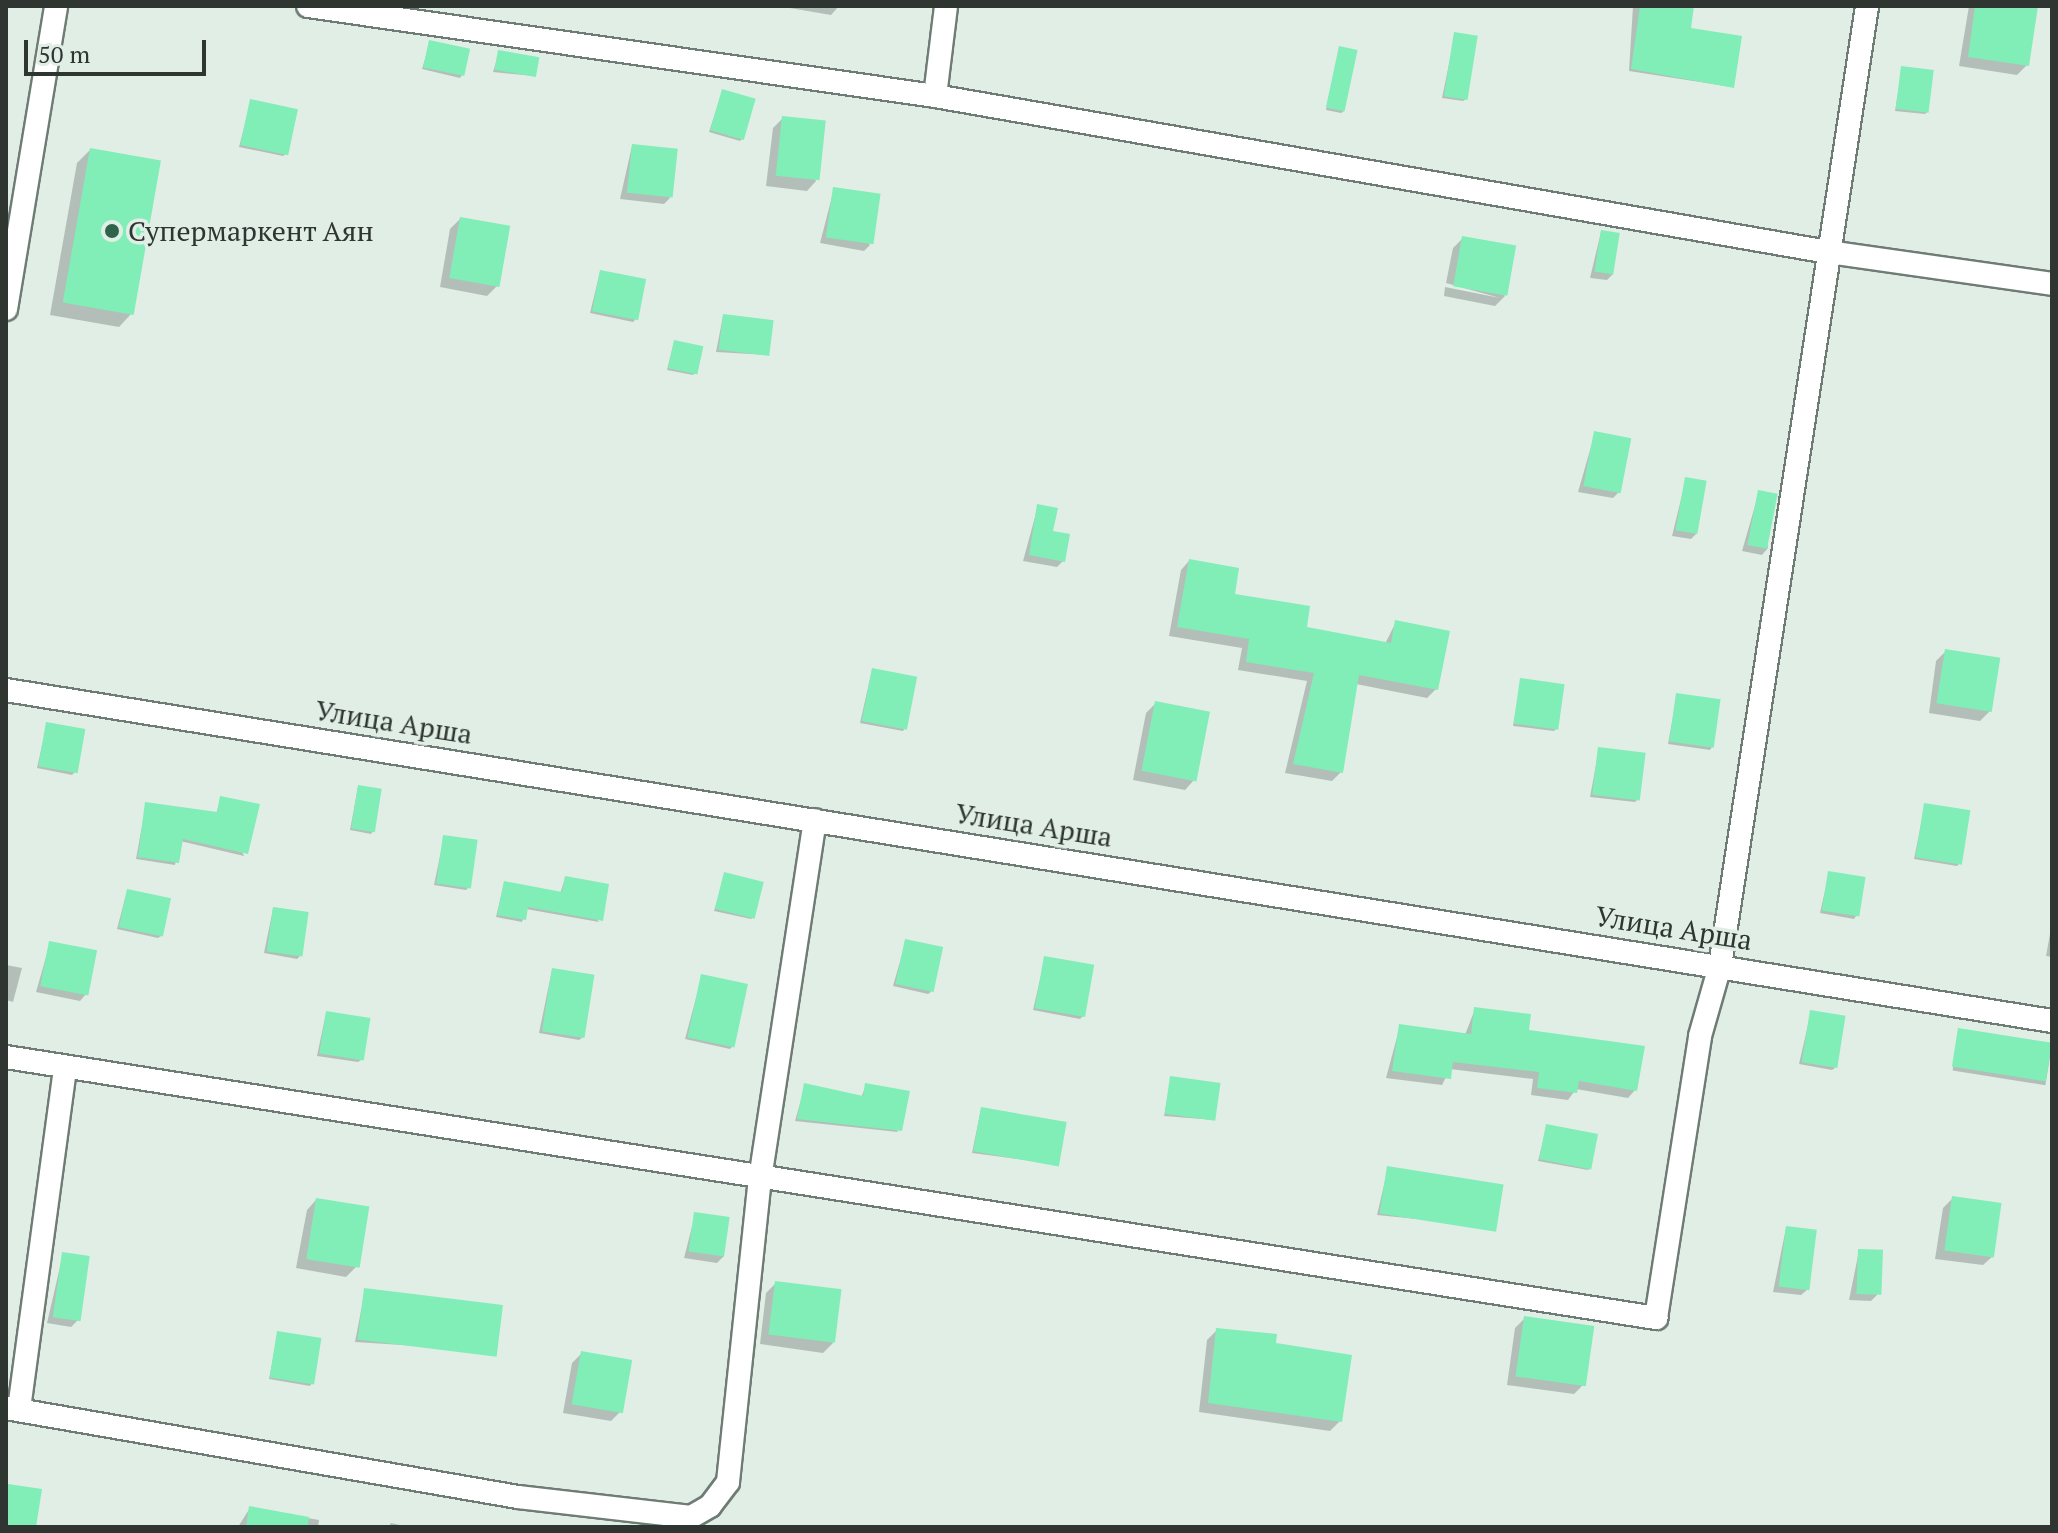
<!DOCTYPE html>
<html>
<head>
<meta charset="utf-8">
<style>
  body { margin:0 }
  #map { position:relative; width:2058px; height:1533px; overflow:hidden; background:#e0eee6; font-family:"PT Serif",serif }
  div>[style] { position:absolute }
  .shadow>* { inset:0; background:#0003; transform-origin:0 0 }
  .building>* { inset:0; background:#81edb7; transform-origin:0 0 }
  .roads { filter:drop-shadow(2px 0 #6f7c75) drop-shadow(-2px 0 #6f7c75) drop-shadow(0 2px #6f7c75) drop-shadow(0 -2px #6f7c75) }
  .street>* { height:22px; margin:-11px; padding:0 11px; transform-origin:11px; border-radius:11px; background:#fff }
  .dots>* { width:22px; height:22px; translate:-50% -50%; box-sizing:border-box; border:4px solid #e0eee6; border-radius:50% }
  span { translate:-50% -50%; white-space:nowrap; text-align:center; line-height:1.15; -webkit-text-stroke:7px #e0eee6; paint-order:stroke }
  .poi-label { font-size:28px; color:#2f3531 }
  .left { translate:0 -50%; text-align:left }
  .street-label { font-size:28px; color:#2f3531 }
  .frame { position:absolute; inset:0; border:8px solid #2f3531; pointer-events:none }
  .scale { position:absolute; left:24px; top:40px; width:182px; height:36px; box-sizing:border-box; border:4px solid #2f3531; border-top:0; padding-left:10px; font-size:24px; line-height:28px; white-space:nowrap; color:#2f3531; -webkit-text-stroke:6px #e0eee6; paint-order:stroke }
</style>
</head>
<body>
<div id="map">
  <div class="shadow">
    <i style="clip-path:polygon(778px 6px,839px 6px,831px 15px)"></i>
    <i style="clip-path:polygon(1633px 6px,1692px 6px,1689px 30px,1732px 87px,1629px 71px)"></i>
    <i style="clip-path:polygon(2036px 6px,2027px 65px,2017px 75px,1959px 66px,1969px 6px)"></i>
    <i style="clip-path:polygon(1455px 35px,1466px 99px,1463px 101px,1442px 98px)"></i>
    <i style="clip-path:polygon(430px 43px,462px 75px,460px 78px,422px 69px)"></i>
    <i style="clip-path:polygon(1340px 48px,1344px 111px,1341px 113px,1326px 110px)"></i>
    <i style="clip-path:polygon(499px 52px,534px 76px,493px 72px)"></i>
    <i style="clip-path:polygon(1902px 68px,1927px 112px,1925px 114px,1895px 111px)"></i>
    <i style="clip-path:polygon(722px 92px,743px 138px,740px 141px,709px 132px)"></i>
    <i style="clip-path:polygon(251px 101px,286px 154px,283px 156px,239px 147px)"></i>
    <i style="clip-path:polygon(783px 118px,816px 181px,807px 191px,766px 186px,773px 128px)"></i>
    <i style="clip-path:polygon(632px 146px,670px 198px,664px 204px,620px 199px)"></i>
    <i style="clip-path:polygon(90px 150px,132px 313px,119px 327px,50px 315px,77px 163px)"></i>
    <i style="clip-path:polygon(834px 189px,870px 245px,864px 251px,820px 243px)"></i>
    <i style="clip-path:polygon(460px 219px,497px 286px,487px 296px,440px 287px,450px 229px)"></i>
    <i style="clip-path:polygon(1601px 232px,1613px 274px,1607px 280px,1590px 278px)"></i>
    <i style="clip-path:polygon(1463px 238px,1505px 296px,1495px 306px,1444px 296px,1445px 287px,1500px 298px,1446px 283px,1453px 248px)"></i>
    <i style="clip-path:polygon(600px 272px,635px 320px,633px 322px,590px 313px)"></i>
    <i style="clip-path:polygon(723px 316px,767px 355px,716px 352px)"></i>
    <i style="clip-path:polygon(674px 342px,696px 372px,693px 375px,667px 370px)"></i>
    <i style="clip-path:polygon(1595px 433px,1619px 492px,1613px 498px,1578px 492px)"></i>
    <i style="clip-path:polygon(1686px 479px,1697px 533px,1691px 539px,1672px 536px)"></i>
    <i style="clip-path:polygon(1759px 492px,1768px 548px,1762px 555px,1742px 551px)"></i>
    <i style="clip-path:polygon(1038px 506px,1063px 561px,1057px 567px,1023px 561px)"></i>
    <i style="clip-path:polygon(1189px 561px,1232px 596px,1305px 628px,1385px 644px,1396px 622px,1436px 689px,1427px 698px,1356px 684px,1341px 772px,1332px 781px,1285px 773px,1307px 681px,1238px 670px,1242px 648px,1169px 636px,1181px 570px)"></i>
    <i style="clip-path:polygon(1946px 651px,1990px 711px,1980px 721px,1929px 713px,1936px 661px)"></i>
    <i style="clip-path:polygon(872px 670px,905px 728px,903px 731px,860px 723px)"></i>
    <i style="clip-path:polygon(1521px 680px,1557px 728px,1554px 731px,1513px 726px)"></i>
    <i style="clip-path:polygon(1677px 695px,1712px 747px,1710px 750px,1668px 744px)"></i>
    <i style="clip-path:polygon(1156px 703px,1194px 780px,1185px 790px,1133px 780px,1146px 713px)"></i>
    <i style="clip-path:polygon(47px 724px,75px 772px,72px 775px,37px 768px)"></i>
    <i style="clip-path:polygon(1599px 749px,1637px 800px,1635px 802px,1590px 797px)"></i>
    <i style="clip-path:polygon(358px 787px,373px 831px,371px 834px,350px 830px)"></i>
    <i style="clip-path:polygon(221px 798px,244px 856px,180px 841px,175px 865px,136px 859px,146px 804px,216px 814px)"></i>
    <i style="clip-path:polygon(1925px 805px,1959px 864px,1957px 866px,1914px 859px)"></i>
    <i style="clip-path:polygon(444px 837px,468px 888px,466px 890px,434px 885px)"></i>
    <i style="clip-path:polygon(1829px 873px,1856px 916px,1854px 919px,1820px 913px)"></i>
    <i style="clip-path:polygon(725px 874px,754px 917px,751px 919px,714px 911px)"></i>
    <i style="clip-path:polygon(565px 878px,599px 922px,526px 909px,522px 922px,496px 917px,504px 883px,560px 894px)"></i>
    <i style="clip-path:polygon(127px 891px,161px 936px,158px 938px,117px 929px)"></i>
    <i style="clip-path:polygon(273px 909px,300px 956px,297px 959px,264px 953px)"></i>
    <i style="clip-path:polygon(2052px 923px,2052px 957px,2046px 956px)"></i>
    <i style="clip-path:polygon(906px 941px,931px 992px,928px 994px,893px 986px)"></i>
    <i style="clip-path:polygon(50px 943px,86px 994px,80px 1001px,36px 992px)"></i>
    <i style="clip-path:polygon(1045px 958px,1083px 1016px,1080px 1019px,1033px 1010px)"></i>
    <i style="clip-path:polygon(6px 965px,22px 968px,13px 1002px,6px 1000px)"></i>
    <i style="clip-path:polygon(552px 970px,582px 1038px,579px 1040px,539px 1033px)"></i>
    <i style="clip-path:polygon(702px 976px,733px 1046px,730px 1049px,685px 1039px)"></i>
    <i style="clip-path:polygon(1475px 1009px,1527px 1032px,1635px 1090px,1628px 1098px,1576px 1089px,1568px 1100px,1531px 1095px,1533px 1079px,1450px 1069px,1442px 1085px,1386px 1078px,1400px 1026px,1465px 1035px)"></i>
    <i style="clip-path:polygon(1811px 1012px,1835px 1068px,1832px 1070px,1799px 1064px)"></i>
    <i style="clip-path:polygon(326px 1013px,361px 1060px,358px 1062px,317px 1056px)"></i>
    <i style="left:1959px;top:1030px;width:94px;height:41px;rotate:9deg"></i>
    <i style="clip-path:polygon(1171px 1078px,1215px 1120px,1164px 1116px)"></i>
    <i style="clip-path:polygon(866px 1085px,898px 1132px,795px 1121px,805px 1086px,861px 1098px)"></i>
    <i style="clip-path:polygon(981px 1109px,1058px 1164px,972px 1153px)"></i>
    <i style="clip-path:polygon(1547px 1126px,1590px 1168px,1588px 1170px,1538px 1161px)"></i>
    <i style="clip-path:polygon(1388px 1168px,1496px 1227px,1377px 1215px)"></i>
    <i style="clip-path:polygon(1953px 1198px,1993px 1256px,1983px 1265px,1935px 1259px,1943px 1208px)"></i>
    <i style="clip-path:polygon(316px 1200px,356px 1267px,346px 1277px,296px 1268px,307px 1210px)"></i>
    <i style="clip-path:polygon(695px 1215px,724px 1256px,717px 1263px,684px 1258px)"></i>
    <i style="clip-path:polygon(1786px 1228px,1808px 1289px,1801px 1295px,1773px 1292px)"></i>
    <i style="clip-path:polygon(1859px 1251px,1877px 1295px,1871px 1301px,1849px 1300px)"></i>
    <i style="clip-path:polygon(63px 1254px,78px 1320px,71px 1327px,47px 1323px)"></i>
    <i style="clip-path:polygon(776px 1283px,833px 1343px,823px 1353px,760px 1344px,766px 1293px)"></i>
    <i style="clip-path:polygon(365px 1290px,496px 1351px,355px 1342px)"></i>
    <i style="clip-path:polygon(1525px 1318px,1584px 1384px,1574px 1394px,1507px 1385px,1515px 1328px)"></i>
    <i style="clip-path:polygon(1217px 1330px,1274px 1345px,1340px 1421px,1330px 1431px,1199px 1412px,1207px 1340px)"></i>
    <i style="clip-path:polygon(278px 1333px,312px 1383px,310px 1386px,269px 1379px)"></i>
    <i style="clip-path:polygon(582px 1353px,621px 1411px,611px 1421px,563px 1413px,572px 1363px)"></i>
    <i style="clip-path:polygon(9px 1486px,34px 1527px,6px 1527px)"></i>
    <i style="clip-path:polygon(250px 1508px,319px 1520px,318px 1527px,238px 1527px)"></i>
    <i style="clip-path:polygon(391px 1523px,409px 1527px,388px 1527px)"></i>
  </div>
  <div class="building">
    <i style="clip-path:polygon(1640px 6px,1694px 6px,1691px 28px,1742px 36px,1734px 88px,1631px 69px)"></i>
    <i style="clip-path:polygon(1975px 6px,2038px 6px,2029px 66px,1968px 57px)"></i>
    <i style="left:1454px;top:32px;width:24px;height:65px;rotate:9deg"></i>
    <i style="left:429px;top:40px;width:42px;height:28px;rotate:12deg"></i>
    <i style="left:1339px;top:46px;width:19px;height:63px;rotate:12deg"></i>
    <i style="left:498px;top:50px;width:42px;height:20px;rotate:10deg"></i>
    <i style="left:1901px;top:66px;width:33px;height:43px;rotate:7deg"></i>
    <i style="left:722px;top:89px;width:35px;height:43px;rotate:16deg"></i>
    <i style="left:250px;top:99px;width:49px;height:47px;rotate:12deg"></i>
    <i style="left:782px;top:116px;width:44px;height:60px;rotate:6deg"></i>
    <i style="left:632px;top:144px;width:46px;height:49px;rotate:6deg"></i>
    <i style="left:90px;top:148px;width:72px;height:157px;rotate:10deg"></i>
    <i style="left:833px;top:187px;width:48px;height:51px;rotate:8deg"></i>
    <i style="left:460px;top:217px;width:51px;height:62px;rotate:10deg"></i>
    <i style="left:1601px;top:230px;width:19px;height:42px;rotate:9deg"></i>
    <i style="left:1462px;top:236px;width:55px;height:51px;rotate:10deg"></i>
    <i style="left:600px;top:270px;width:47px;height:42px;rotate:11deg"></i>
    <i style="left:723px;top:314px;width:51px;height:36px;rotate:7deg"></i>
    <i style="left:674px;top:340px;width:30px;height:29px;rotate:12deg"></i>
    <i style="left:1594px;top:431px;width:38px;height:56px;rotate:11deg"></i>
    <i style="left:1685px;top:477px;width:22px;height:54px;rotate:10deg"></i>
    <i style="left:1758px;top:490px;width:20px;height:56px;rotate:11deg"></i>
    <i style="clip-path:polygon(1037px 504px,1058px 508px,1053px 531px,1070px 534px,1065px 562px,1029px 555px)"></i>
    <i style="clip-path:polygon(1189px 559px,1239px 568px,1235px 594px,1310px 606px,1307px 627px,1391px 643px,1395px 620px,1450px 631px,1438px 690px,1359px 675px,1343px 773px,1293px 764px,1314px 673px,1246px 662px,1249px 639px,1177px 627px)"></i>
    <i style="left:1945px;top:649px;width:56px;height:55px;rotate:9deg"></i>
    <i style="left:872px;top:668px;width:46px;height:54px;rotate:11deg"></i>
    <i style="left:1520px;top:678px;width:45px;height:46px;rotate:8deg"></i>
    <i style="left:1676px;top:693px;width:45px;height:49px;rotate:8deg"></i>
    <i style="left:1155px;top:701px;width:56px;height:71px;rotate:11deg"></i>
    <i style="left:46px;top:722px;width:40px;height:45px;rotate:10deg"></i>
    <i style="left:1598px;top:747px;width:48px;height:48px;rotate:7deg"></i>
    <i style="left:358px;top:785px;width:24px;height:44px;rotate:9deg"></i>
    <i style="clip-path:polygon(220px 796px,260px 804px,248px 854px,183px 839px,179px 863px,138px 857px,145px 802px,217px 812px)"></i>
    <i style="left:1924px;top:803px;width:47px;height:55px;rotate:9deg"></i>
    <i style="left:443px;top:835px;width:35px;height:49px;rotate:8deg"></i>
    <i style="left:1828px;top:871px;width:38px;height:40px;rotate:9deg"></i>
    <i style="left:724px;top:872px;width:41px;height:38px;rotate:14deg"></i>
    <i style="clip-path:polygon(565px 876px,609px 884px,603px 921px,528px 907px,526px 920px,497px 915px,504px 881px,562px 892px)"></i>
    <i style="left:127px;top:889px;width:45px;height:39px;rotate:12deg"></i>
    <i style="left:273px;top:907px;width:36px;height:45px;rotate:8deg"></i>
    <i style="left:905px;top:939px;width:39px;height:46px;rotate:12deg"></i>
    <i style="left:49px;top:941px;width:49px;height:46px;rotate:11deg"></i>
    <i style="left:1044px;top:956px;width:51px;height:53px;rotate:10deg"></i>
    <i style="left:552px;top:968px;width:43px;height:64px;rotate:9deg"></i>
    <i style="left:701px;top:974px;width:48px;height:65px;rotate:12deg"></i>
    <i style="clip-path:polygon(1474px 1007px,1531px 1014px,1529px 1030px,1645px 1046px,1637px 1091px,1579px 1081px,1577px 1093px,1537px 1088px,1539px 1072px,1453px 1062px,1451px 1079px,1392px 1071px,1399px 1024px,1471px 1034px)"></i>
    <i style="left:1810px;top:1010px;width:36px;height:53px;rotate:9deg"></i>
    <i style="left:326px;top:1011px;width:45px;height:43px;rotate:9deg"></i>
    <i style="left:1958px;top:1028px;width:95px;height:39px;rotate:9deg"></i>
    <i style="left:1170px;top:1076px;width:51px;height:38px;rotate:8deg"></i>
    <i style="clip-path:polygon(804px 1083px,863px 1096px,865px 1083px,910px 1091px,902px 1131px,797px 1119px)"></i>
    <i style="left:981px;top:1107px;width:87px;height:45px;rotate:10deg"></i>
    <i style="left:1546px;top:1124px;width:53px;height:36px;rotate:11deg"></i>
    <i style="left:1387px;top:1166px;width:118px;height:48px;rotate:9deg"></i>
    <i style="left:1952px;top:1196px;width:50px;height:55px;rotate:8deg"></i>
    <i style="left:316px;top:1198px;width:54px;height:62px;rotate:9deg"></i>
    <i style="left:694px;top:1212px;width:36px;height:40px;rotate:8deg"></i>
    <i style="left:1786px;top:1226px;width:31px;height:61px;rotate:7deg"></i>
    <i style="left:1858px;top:1249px;width:25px;height:45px;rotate:2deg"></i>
    <i style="left:62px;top:1252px;width:28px;height:66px;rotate:8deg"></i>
    <i style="left:775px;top:1281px;width:67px;height:54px;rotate:7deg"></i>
    <i style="left:364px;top:1288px;width:140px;height:52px;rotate:7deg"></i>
    <i style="left:1524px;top:1316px;width:71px;height:61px;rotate:8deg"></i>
    <i style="clip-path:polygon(1216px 1328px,1277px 1334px,1276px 1343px,1352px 1355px,1342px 1422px,1208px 1403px)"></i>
    <i style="left:277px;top:1331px;width:45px;height:47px;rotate:9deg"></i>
    <i style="left:581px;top:1351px;width:52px;height:54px;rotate:10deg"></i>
    <i style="clip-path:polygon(8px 1484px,42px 1489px,36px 1527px,6px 1527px)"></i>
    <i style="clip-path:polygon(249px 1506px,309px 1517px,308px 1527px,246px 1527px)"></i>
  </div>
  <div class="roads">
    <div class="street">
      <i style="left:308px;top:6px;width:633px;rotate:8.17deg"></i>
      <i style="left:935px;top:96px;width:907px;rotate:9.91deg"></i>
      <i style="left:1828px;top:252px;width:226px;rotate:8.1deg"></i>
      <i style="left:935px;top:96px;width:91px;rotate:-83deg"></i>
      <i style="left:6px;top:309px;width:307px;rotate:-80.6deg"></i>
      <i style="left:6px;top:690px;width:2073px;rotate:9.19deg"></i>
      <i style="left:6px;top:1057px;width:1671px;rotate:8.99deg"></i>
      <i style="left:1656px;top:1318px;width:285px;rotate:-81.1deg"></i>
      <i style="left:1700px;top:1036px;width:73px;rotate:-74.1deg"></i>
      <i style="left:1720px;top:966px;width:971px;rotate:-81.29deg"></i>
      <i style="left:6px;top:1408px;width:520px;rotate:9.86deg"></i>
      <i style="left:518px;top:1497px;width:174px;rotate:6.6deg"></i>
      <i style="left:691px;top:1517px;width:22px;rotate:-30deg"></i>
      <i style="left:710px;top:1506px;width:30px;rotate:-53deg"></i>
      <i style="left:728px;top:1482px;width:305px;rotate:-84deg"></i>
      <i style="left:760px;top:1179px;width:363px;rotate:-81.3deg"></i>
      <i style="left:19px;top:1409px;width:343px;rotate:-82.3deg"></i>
    </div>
  </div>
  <div class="dots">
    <i style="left:112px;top:231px;background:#2f644a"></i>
  </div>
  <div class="poi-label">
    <span class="left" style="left:128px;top:231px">Супермаркент Аян</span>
  </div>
  <div class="street-label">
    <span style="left:394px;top:722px;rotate:9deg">Улица Арша</span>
    <span style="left:1034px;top:825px;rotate:9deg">Улица Арша</span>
    <span style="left:1674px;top:928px;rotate:9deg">Улица Арша</span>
  </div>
  <div class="frame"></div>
  <div class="scale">50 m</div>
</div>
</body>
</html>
